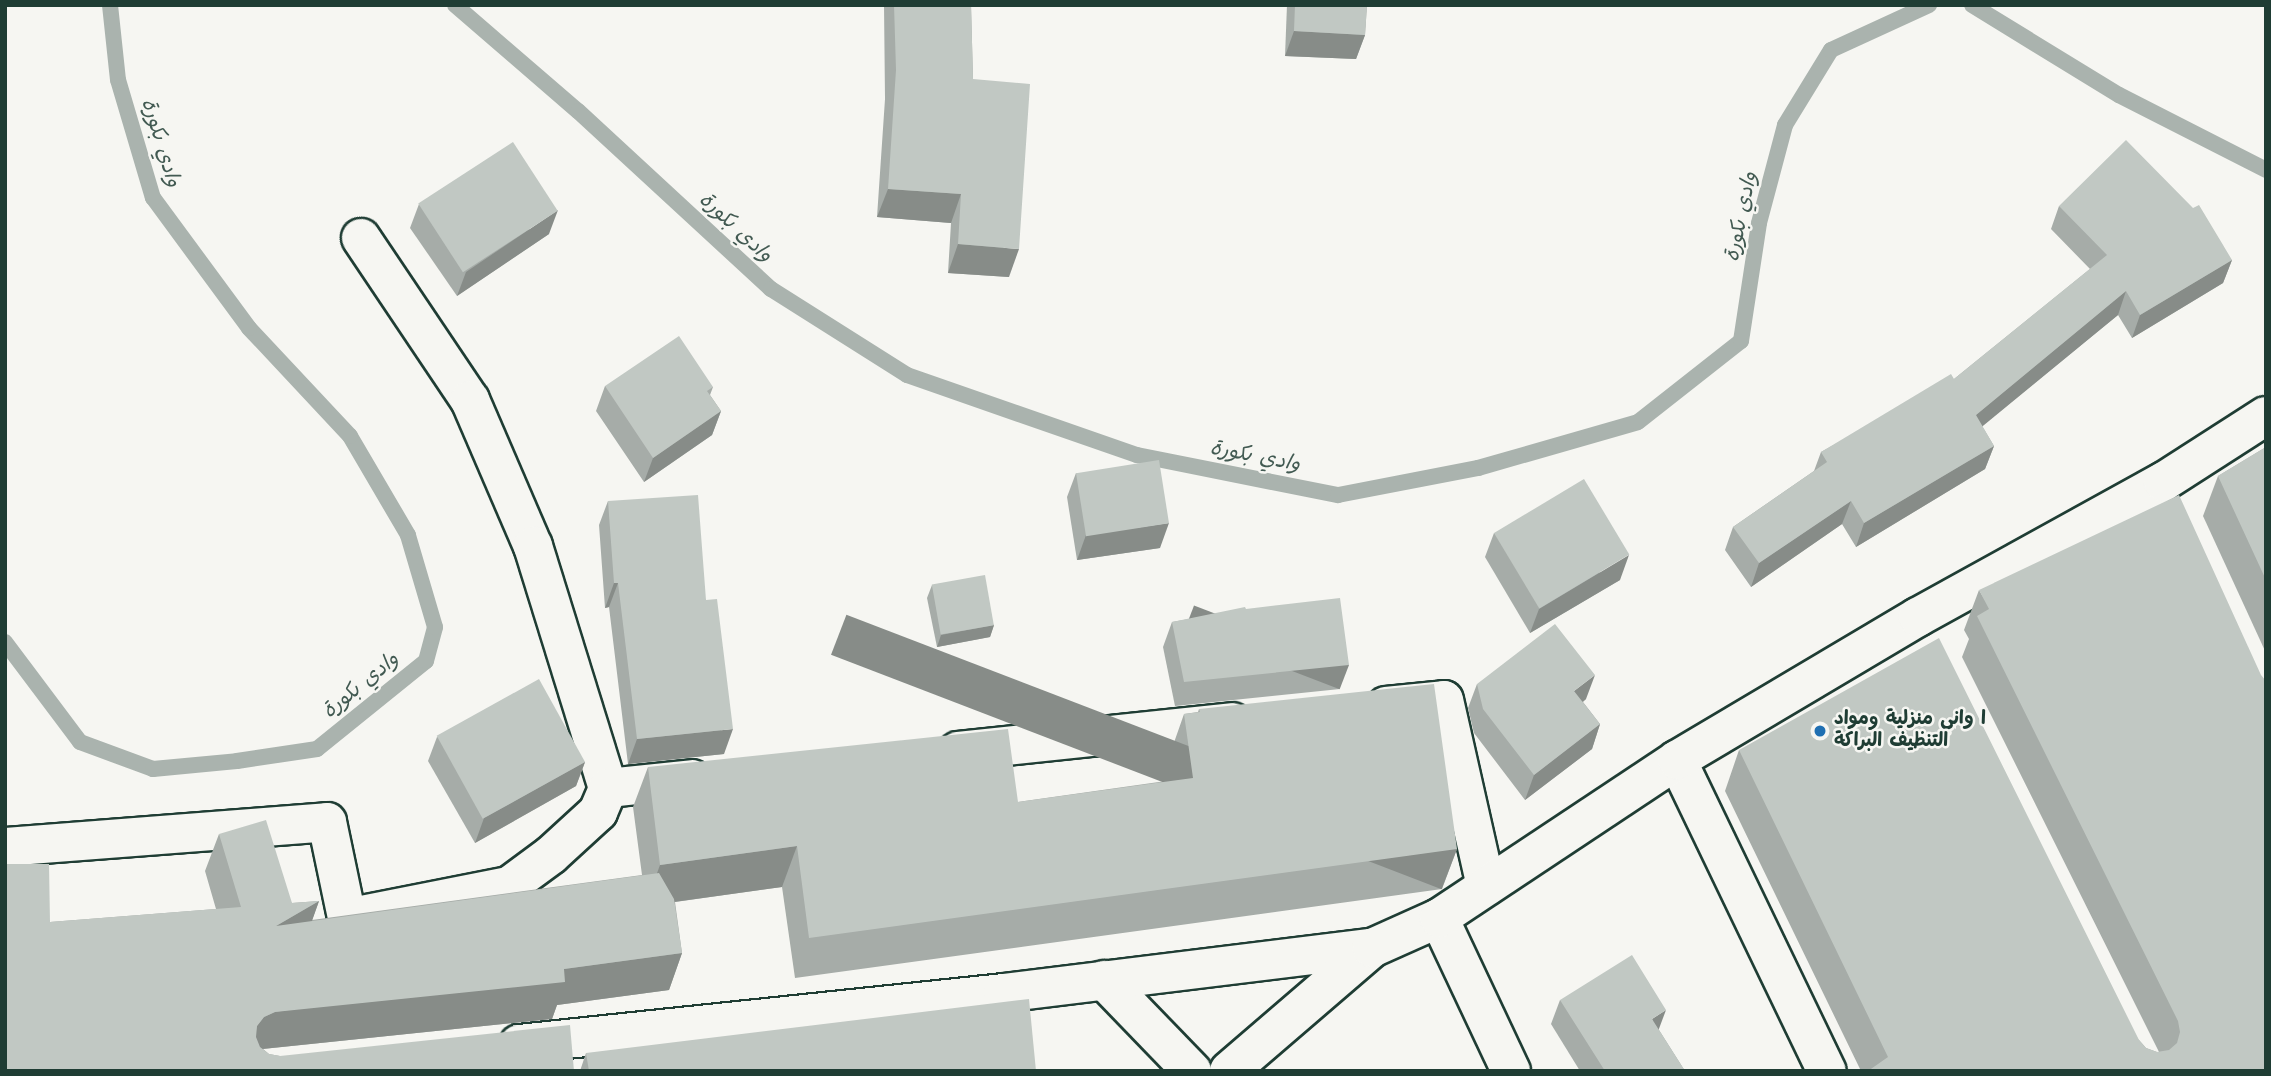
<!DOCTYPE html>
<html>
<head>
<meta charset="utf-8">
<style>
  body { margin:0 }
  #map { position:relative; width:2271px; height:1076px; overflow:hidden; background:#f6f6f2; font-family:Kalam,"Playpen Sans Arabic",sans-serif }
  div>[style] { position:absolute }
  .stream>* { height:16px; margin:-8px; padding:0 8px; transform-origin:8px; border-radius:8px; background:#aab3ae }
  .roads { filter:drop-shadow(2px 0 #1f3d34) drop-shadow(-2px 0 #1f3d34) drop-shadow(0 2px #1f3d34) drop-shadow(0 -2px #1f3d34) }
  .street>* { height:38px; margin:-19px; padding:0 19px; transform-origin:19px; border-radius:19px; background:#f6f6f2 }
  .wall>* { inset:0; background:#a6aca8 }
  .shaded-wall>* { inset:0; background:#878c88; transform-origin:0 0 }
  .building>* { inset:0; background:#c1c8c3; transform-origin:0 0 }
  .dots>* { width:19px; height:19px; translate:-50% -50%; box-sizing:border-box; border:4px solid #f6f6f2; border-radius:50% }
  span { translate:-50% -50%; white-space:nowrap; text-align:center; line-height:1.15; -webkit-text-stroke:5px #f6f6f2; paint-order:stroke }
  .poi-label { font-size:19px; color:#1f3d34; font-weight:700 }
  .left { translate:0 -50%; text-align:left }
  .water-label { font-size:21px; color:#425a52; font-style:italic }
  .frame { position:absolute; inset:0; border:7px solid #1f3d34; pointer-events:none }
</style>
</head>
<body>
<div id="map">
  <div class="stream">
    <i style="left:455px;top:5px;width:162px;rotate:40.8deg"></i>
    <i style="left:578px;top:111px;width:263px;rotate:42.7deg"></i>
    <i style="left:771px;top:289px;width:161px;rotate:32.3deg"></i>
    <i style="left:907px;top:375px;width:244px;rotate:19.2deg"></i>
    <i style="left:1137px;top:455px;width:205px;rotate:11.3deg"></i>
    <i style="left:1338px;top:495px;width:143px;rotate:-10.9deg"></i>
    <i style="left:1478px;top:468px;width:166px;rotate:-16deg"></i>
    <i style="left:1638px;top:422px;width:131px;rotate:-38.2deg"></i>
    <i style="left:1741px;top:341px;width:119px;rotate:-81.3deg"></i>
    <i style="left:1759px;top:223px;width:101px;rotate:-75.1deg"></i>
    <i style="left:1785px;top:125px;width:88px;rotate:-58.5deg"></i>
    <i style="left:1831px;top:50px;width:108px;rotate:-24.7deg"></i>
    <i style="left:1972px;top:5px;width:172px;rotate:31.5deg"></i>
    <i style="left:2119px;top:95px;width:165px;rotate:27deg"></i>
    <i style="left:5px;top:642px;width:125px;rotate:53.1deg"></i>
    <i style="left:80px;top:742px;width:78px;rotate:20.3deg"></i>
    <i style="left:153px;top:769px;width:84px;rotate:-5.4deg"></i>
    <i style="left:237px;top:761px;width:81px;rotate:-8.5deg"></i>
    <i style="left:317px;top:749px;width:140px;rotate:-38.9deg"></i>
    <i style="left:426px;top:661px;width:35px;rotate:-75deg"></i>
    <i style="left:435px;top:627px;width:96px;rotate:-106.4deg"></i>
    <i style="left:408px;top:535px;width:115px;rotate:-120.4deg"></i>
    <i style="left:350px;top:436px;width:148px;rotate:-133.1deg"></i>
    <i style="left:249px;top:328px;width:162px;rotate:-126.4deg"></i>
    <i style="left:153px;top:198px;width:123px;rotate:-106.5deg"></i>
    <i style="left:118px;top:80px;width:75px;rotate:-96.1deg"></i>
  </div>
  <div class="roads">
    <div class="street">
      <i style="left:361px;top:238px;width:195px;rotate:56.1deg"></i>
      <i style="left:470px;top:400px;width:159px;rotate:66.7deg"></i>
      <i style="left:533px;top:546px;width:253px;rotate:72.8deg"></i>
      <i style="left:1386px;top:706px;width:58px;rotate:-5.9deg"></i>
      <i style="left:1444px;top:700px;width:191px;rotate:77.3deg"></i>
      <i style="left:958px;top:751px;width:276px;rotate:-6deg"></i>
      <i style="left:1677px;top:760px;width:345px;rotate:64.3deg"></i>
      <i style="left:5px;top:847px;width:323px;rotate:-4.4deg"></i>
      <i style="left:327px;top:822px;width:98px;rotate:78.2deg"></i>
      <i style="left:347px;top:918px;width:165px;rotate:-11.2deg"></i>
      <i style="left:509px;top:886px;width:52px;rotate:-36.4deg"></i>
      <i style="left:551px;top:855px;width:64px;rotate:-42.5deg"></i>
      <i style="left:598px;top:812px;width:26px;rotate:-67deg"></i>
      <i style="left:608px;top:788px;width:85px;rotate:-6deg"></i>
      <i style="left:1439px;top:918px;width:169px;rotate:64.8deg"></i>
      <i style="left:1104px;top:980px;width:127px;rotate:46deg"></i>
      <i style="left:519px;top:1044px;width:487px;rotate:-6deg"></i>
      <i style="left:1003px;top:993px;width:372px;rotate:-7deg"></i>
      <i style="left:1229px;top:1071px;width:189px;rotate:-40.7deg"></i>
      <i style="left:1372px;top:948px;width:73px;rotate:-24.1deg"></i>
      <i style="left:1439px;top:918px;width:286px;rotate:-33.6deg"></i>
      <i style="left:1677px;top:760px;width:280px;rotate:-30.7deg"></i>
      <i style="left:1918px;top:617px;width:280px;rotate:-28.9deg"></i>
      <i style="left:2163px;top:482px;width:122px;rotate:-32.7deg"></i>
    </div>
  </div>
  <div class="wall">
    <i style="clip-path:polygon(884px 5px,971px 5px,973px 79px,1009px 277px,948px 273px,951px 223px,877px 217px,885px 99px)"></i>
    <i style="clip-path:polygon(1287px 5px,1367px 5px,1365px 35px,1356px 59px,1285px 56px)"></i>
    <i style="clip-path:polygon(419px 204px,549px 234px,457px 296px,410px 228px)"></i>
    <i style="clip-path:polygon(2059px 206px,2232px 260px,2223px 283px,2132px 338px,2118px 315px,1982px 426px,1994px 446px,1985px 469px,1856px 547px,1842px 524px,1751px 587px,1725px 550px,1733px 527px,1814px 471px,1821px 452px,1954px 379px,2090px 269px,2051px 229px)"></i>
    <i style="clip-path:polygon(605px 386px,713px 387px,710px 395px,721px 411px,712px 435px,644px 482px,596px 411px)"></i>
    <i style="clip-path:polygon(2266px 447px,2266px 653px,2203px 516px,2218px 476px)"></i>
    <i style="clip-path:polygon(1076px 473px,1160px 548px,1077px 560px,1067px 497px)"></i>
    <i style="clip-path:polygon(608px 501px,706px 600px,724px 754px,628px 764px,609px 607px,605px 608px,599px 525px)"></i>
    <i style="clip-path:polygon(1494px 533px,1620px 580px,1530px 633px,1485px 557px)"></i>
    <i style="clip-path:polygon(932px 585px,994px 625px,990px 637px,937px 647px,927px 598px)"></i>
    <i style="clip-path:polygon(1979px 590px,2266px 1071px,1861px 1071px,1725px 791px,1739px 750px,2139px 1040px,2146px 1048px,2157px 1052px,2159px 1052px,1962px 657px,1969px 639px,1964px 630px)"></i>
    <i style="clip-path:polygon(1246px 609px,1340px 689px,1175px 706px,1163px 647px,1172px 622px)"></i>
    <i style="clip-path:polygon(1477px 684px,1586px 699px,1583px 702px,1600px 724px,1592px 749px,1525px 800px,1474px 733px,1468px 708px)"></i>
    <i style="clip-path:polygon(1199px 709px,1457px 849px,1442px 889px,795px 978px,782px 887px,675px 902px,682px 953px,669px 990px,557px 1005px,552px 1019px,263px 1049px,269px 1054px,280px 1056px,5px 1071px,50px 922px,216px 909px,205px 871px,219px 834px,292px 903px,319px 901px,312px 920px,642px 875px,633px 807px,648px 767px,1018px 802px,1173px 780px,1170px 754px,1184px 714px,1198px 712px)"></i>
    <i style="clip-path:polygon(437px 737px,585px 762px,576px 786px,475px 843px,428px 761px)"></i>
    <i style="clip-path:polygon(1560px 1000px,1659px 1030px,1685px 1071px,1580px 1071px,1551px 1024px)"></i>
    <i style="clip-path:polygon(586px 1053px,1036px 1071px,580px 1071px)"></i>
  </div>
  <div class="shaded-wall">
    <i style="clip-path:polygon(1294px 31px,1365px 35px,1356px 59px,1285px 56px)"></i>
    <i style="clip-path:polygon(888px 189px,961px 194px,951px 223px,877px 217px)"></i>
    <i style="clip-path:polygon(558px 210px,549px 234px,457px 296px,466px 272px)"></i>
    <i style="clip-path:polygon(958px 244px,1019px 249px,1009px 277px,948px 273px)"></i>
    <i style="clip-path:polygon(2232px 260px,2223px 283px,2132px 338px,2140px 315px)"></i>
    <i style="clip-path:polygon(2126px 291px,2118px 315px,1967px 439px,1976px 415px)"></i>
    <i style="clip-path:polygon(721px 411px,712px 435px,644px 482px,653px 458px)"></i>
    <i style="clip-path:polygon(1994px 446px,1985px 469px,1856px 547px,1864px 523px)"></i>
    <i style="clip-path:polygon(1851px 501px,1842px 524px,1751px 587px,1759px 563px)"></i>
    <i style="clip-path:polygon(1169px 523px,1160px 548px,1077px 560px,1086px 535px)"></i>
    <i style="clip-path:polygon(1629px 555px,1620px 580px,1530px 633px,1539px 609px)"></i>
    <i style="clip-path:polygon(614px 583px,618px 583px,609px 607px,605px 608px)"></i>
    <i style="clip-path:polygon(994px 625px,990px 637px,937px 647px,941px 635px)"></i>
    <i style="left:1349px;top:665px;width:26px;height:166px;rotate:111deg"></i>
    <i style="clip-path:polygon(1595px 675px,1586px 699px,1565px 715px,1574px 691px)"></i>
    <i style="clip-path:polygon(1600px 724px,1592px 749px,1525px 800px,1534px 775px)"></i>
    <i style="clip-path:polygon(733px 729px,724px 754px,628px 764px,637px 739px)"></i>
    <i style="clip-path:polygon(585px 762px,576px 786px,475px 843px,484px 818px)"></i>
    <i style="clip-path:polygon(797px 846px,782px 887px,645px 906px,660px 865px)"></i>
    <i style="left:1457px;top:849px;width:43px;height:654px;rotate:111deg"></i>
    <i style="clip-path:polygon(319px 901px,306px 938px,276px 926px)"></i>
    <i style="clip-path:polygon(682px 953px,669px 990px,557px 1005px,552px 1019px,262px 1049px,251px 1054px,257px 1026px,264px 1017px,275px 1012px,564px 969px)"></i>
    <i style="clip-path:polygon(1666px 1010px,1657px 1034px,1652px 1019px)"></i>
  </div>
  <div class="building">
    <i style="clip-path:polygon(894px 5px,971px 5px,973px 79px,1030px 84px,1019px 249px,958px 244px,961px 194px,888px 189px,896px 70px)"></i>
    <i style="clip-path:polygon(1295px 5px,1367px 5px,1365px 35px,1294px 31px)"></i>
    <i style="clip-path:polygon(2126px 140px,2193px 208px,2199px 205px,2232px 260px,2140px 315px,2126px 291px,1976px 415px,1994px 446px,1864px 523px,1851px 501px,1759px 563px,1733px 527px,1827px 462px,1821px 452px,1951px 374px,1954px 379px,2107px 255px,2059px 206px)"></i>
    <i style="left:513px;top:142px;width:82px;height:113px;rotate:57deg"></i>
    <i style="clip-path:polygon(679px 336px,713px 387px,707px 391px,721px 411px,653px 458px,605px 386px)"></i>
    <i style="clip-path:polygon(2266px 447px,2266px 580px,2218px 476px)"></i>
    <i style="left:1159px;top:460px;width:64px;height:84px;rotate:81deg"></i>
    <i style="left:1584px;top:479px;width:88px;height:105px;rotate:59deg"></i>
    <i style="clip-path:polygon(698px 495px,706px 600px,717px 599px,733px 729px,637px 739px,618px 583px,614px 583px,608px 501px)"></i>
    <i style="clip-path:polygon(2179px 495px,2261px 675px,2266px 681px,2266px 1071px,1868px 1071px,1888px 1057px,1739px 750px,1939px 638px,2139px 1040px,2146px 1048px,2157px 1052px,2169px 1050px,2177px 1043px,2180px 1032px,2178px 1021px,1977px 616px,1989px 609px,1979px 590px)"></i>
    <i style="left:985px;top:575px;width:51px;height:54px;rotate:80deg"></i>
    <i style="clip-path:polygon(1340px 598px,1349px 665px,1184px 682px,1172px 622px,1245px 607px,1246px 609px)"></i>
    <i style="clip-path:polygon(1555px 624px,1595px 675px,1574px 691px,1600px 724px,1534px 775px,1483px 709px,1477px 684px)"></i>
    <i style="left:539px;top:679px;width:95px;height:117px;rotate:61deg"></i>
    <i style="clip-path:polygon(1434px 684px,1457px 849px,809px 938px,797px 846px,660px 865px,648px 767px,1008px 729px,1018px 802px,1193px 778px,1184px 714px,1200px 712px,1199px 709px)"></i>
    <i style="clip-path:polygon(266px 820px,292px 903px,319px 901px,276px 926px,659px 873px,674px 899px,682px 953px,564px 969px,565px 982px,275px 1012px,264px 1017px,257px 1026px,256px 1037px,260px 1047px,269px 1054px,280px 1056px,570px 1025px,574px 1071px,5px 1071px,5px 864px,49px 864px,50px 922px,241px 907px,219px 834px)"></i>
    <i style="clip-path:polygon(1632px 955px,1666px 1010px,1652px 1019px,1685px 1071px,1605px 1071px,1560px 1000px)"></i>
    <i style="clip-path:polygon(1029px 999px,1036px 1071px,589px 1071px,586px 1053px)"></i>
  </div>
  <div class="dots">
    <i style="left:1820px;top:731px;background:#1f6fb2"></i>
  </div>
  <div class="poi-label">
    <span class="left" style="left:1834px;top:731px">ا واني منزلية ومواد<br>التنظيف البراكة</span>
  </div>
  <div class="water-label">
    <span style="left:160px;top:143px;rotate:73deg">وادي بكورة</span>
    <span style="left:1742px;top:217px;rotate:-78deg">وادي بكورة</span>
    <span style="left:735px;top:228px;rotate:43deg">وادي بكورة</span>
    <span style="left:1255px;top:457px;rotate:11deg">وادي بكورة</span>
    <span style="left:361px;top:686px;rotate:-39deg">وادي بكورة</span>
  </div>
  <div class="frame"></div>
</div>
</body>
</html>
